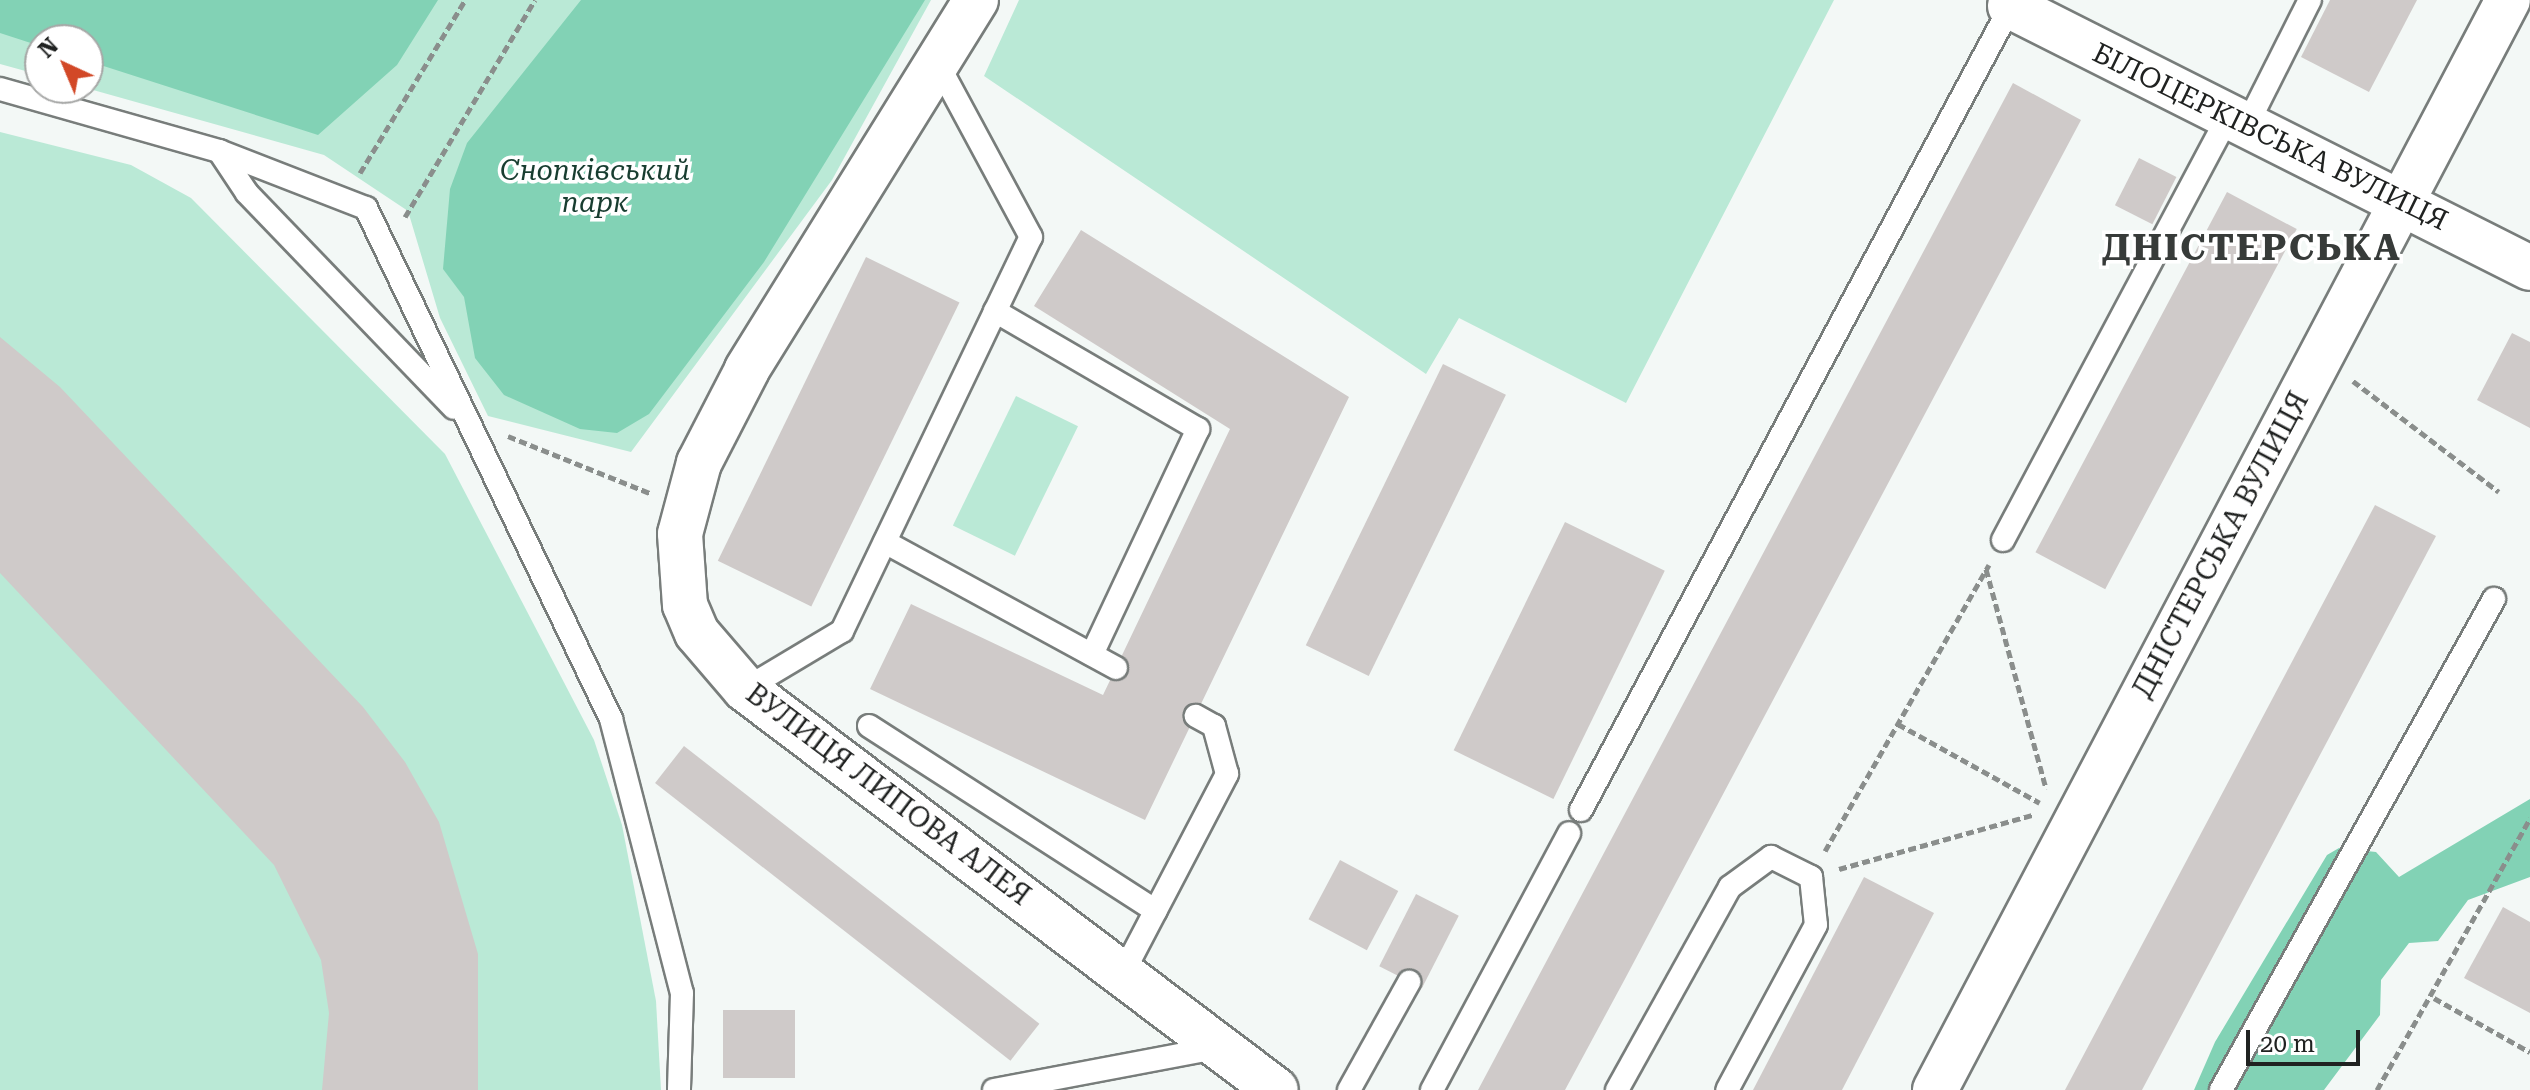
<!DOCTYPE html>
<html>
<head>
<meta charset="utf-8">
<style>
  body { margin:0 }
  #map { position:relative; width:2530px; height:1090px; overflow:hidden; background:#f3f8f6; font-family:"Roboto Serif",serif }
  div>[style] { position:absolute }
  .green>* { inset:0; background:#bae9d6; transform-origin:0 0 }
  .forest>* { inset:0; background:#82d2b5 }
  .building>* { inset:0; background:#cfcac9; transform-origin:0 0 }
  .path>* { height:5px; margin-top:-2.5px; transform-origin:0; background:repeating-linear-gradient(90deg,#8a8e8c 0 8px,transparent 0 12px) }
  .roads { filter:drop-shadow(2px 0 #787d7b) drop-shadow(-2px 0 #787d7b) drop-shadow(0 2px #787d7b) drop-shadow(0 -2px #787d7b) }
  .lane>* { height:22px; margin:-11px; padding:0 11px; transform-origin:11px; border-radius:11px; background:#fff }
  .street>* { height:44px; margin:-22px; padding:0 22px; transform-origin:22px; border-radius:22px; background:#fff }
  .secondary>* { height:44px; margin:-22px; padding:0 22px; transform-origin:22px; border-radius:22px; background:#fff }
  span { translate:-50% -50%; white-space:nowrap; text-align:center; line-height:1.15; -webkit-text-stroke:7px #fff; paint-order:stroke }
  .street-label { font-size:28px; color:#202221 }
  .park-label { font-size:28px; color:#183d30; font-style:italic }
  .district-label { font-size:36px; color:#373b39; font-weight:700; letter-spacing:2px }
  .north { position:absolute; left:24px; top:24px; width:80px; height:80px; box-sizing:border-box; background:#fff; border:2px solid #a6a7a6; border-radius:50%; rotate:316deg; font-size:22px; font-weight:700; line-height:32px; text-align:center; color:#202221 }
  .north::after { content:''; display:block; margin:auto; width:28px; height:36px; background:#d24827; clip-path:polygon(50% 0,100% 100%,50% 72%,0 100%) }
  .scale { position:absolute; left:2246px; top:1030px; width:114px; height:36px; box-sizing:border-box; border:4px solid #202221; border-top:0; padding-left:10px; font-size:24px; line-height:28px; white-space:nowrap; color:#202221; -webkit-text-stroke:6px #fff; paint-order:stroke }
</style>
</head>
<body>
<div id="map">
  <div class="green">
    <i style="clip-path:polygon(0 0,931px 0,832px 180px,631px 452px,488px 416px,440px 318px,408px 211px,324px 155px,86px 88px,88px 40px,40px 40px,40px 75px,0 64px)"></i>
    <i style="clip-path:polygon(1019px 0,1834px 0,1626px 403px,1459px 318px,1426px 374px,984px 76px)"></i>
    <i style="clip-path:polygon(0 132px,131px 165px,191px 198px,445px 454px,594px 740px,622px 825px,656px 1001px,661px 1090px,0 1090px)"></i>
    <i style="left:1016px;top:396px;width:69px;height:144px;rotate:26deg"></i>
  </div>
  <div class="forest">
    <i style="clip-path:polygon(0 0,438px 0,397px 65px,318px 135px,88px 61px,88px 40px,40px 40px,40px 46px,0 33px)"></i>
    <i style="clip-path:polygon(581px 0,925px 0,764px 262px,649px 414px,617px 433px,580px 429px,504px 395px,475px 358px,464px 297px,443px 269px,450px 189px,467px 143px)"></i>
    <i style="clip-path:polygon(2530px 799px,2530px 877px,2468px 900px,2438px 941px,2409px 943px,2381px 980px,2380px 1015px,2324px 1090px,2194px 1090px,2215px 1042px,2327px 855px,2339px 848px,2376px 852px,2399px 877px)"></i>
  </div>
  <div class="building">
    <i style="clip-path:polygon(2330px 0,2417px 0,2369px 92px,2301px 57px)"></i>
    <i style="clip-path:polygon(2013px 83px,2081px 120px,1626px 977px,1565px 1090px,1478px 1090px)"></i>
    <i style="left:2139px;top:158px;width:42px;height:53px;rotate:27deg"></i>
    <i style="left:2227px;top:192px;width:79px;height:408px;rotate:28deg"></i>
    <i style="clip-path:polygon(1081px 230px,1349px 397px,1145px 820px,870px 689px,911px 604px,1103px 695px,1230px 429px,1034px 306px)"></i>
    <i style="left:866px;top:257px;width:104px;height:338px;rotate:26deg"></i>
    <i style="clip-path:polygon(2512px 333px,2530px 342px,2530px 428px,2477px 400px)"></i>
    <i style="clip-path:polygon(0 337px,60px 387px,363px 707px,405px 762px,439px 822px,478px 954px,478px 1090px,322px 1090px,329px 1013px,321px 960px,274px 865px,0 573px)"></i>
    <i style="left:1443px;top:364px;width:70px;height:313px;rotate:26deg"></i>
    <i style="clip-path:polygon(2375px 505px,2436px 536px,2320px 755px,2142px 1090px,2065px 1090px)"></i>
    <i style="left:1565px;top:522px;width:111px;height:254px;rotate:26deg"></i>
    <i style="left:684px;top:746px;width:451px;height:47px;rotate:38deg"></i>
    <i style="left:1340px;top:860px;width:66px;height:67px;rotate:28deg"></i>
    <i style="clip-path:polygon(1864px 877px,1934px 913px,1842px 1090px,1753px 1090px)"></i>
    <i style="left:1416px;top:894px;width:48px;height:81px;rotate:27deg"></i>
    <i style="clip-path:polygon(2503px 907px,2530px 922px,2530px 1013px,2464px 978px)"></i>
    <i style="left:723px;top:1010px;width:72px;height:68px"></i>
  </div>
  <div class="path">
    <i style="left:360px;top:173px;width:202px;rotate:-58.7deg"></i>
    <i style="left:405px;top:217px;width:253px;rotate:-59.1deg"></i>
    <i style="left:2353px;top:381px;width:183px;rotate:37.2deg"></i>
    <i style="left:508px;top:436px;width:153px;rotate:21.9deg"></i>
    <i style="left:1986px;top:569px;width:228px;rotate:74.7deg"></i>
    <i style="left:1898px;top:724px;width:162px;rotate:29.1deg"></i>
    <i style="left:1825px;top:851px;width:330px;rotate:-60.2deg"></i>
    <i style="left:1839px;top:869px;width:201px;rotate:-15.6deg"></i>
    <i style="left:2434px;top:998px;width:110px;rotate:29.4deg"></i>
    <i style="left:2377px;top:1090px;width:312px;rotate:-60.6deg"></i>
  </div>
  <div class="roads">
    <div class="lane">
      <i style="left:0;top:89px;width:228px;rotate:15.8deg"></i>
      <i style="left:219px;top:151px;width:158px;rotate:21.2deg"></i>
      <i style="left:366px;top:208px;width:567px;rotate:64.38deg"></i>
      <i style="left:611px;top:719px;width:283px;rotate:75.5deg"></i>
      <i style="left:682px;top:993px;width:97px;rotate:91.8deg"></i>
      <i style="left:2246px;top:127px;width:142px;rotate:-63.3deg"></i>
      <i style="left:219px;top:151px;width:50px;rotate:56.3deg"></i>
      <i style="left:247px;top:193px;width:298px;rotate:46.1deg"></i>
      <i style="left:995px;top:311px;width:235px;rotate:30.2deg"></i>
      <i style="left:1198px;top:429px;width:249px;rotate:115.2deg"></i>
      <i style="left:2003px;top:540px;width:478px;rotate:-62deg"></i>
      <i style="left:885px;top:542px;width:263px;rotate:28.6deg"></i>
      <i style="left:745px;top:689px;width:113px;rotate:-30.9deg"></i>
      <i style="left:842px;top:631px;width:437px;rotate:-64.4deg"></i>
      <i style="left:1031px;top:237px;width:196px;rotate:-118.3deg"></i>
      <i style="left:869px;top:726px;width:341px;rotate:32.8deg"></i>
      <i style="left:1581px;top:810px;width:918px;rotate:-61.87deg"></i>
      <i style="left:1123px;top:973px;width:225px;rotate:-62.4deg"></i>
      <i style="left:1227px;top:774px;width:50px;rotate:-105.2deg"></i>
      <i style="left:1214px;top:726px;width:21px;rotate:-151deg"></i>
      <i style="left:994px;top:1090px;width:227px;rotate:-10.7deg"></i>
      <i style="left:1349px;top:1090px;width:124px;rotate:-60.9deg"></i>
      <i style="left:1432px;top:1090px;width:291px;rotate:-61.9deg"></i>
      <i style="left:1617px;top:1090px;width:232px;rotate:-60.9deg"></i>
      <i style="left:1730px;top:887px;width:51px;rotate:-36.2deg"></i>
      <i style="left:1771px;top:857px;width:45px;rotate:26.6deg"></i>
      <i style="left:1811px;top:877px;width:48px;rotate:84.1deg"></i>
      <i style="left:1816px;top:925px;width:187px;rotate:118.3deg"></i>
      <i style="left:2221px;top:1090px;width:562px;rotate:-60.93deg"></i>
    </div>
    <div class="street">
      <i style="left:2010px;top:6px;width:582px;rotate:26.74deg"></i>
    </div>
    <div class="secondary">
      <i style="left:976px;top:0;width:435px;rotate:121.8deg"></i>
      <i style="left:747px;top:370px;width:105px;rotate:117.3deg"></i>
      <i style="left:699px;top:463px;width:73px;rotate:105deg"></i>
      <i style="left:680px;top:534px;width:71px;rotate:86deg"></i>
      <i style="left:685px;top:605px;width:30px;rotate:67deg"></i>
      <i style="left:697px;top:633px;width:74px;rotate:49.4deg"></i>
      <i style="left:745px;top:689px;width:665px;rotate:37.06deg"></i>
      <i style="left:1935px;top:1090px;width:1231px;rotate:-62.27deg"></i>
    </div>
  </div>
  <div class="street-label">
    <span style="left:2270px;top:137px;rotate:26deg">БІЛОЦЕРКІВСЬКА ВУЛИЦЯ</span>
    <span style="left:2221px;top:545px;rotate:-62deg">ДНІСТЕРСЬКА ВУЛИЦЯ</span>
    <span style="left:888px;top:795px;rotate:37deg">ВУЛИЦЯ ЛИПОВА АЛЕЯ</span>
  </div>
  <div class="park-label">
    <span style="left:595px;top:187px">Снопківський<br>парк</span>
  </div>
  <div class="district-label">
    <span style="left:2252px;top:249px">ДНІСТЕРСЬКА</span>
  </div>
  <div class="north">N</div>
  <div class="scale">20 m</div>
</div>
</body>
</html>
